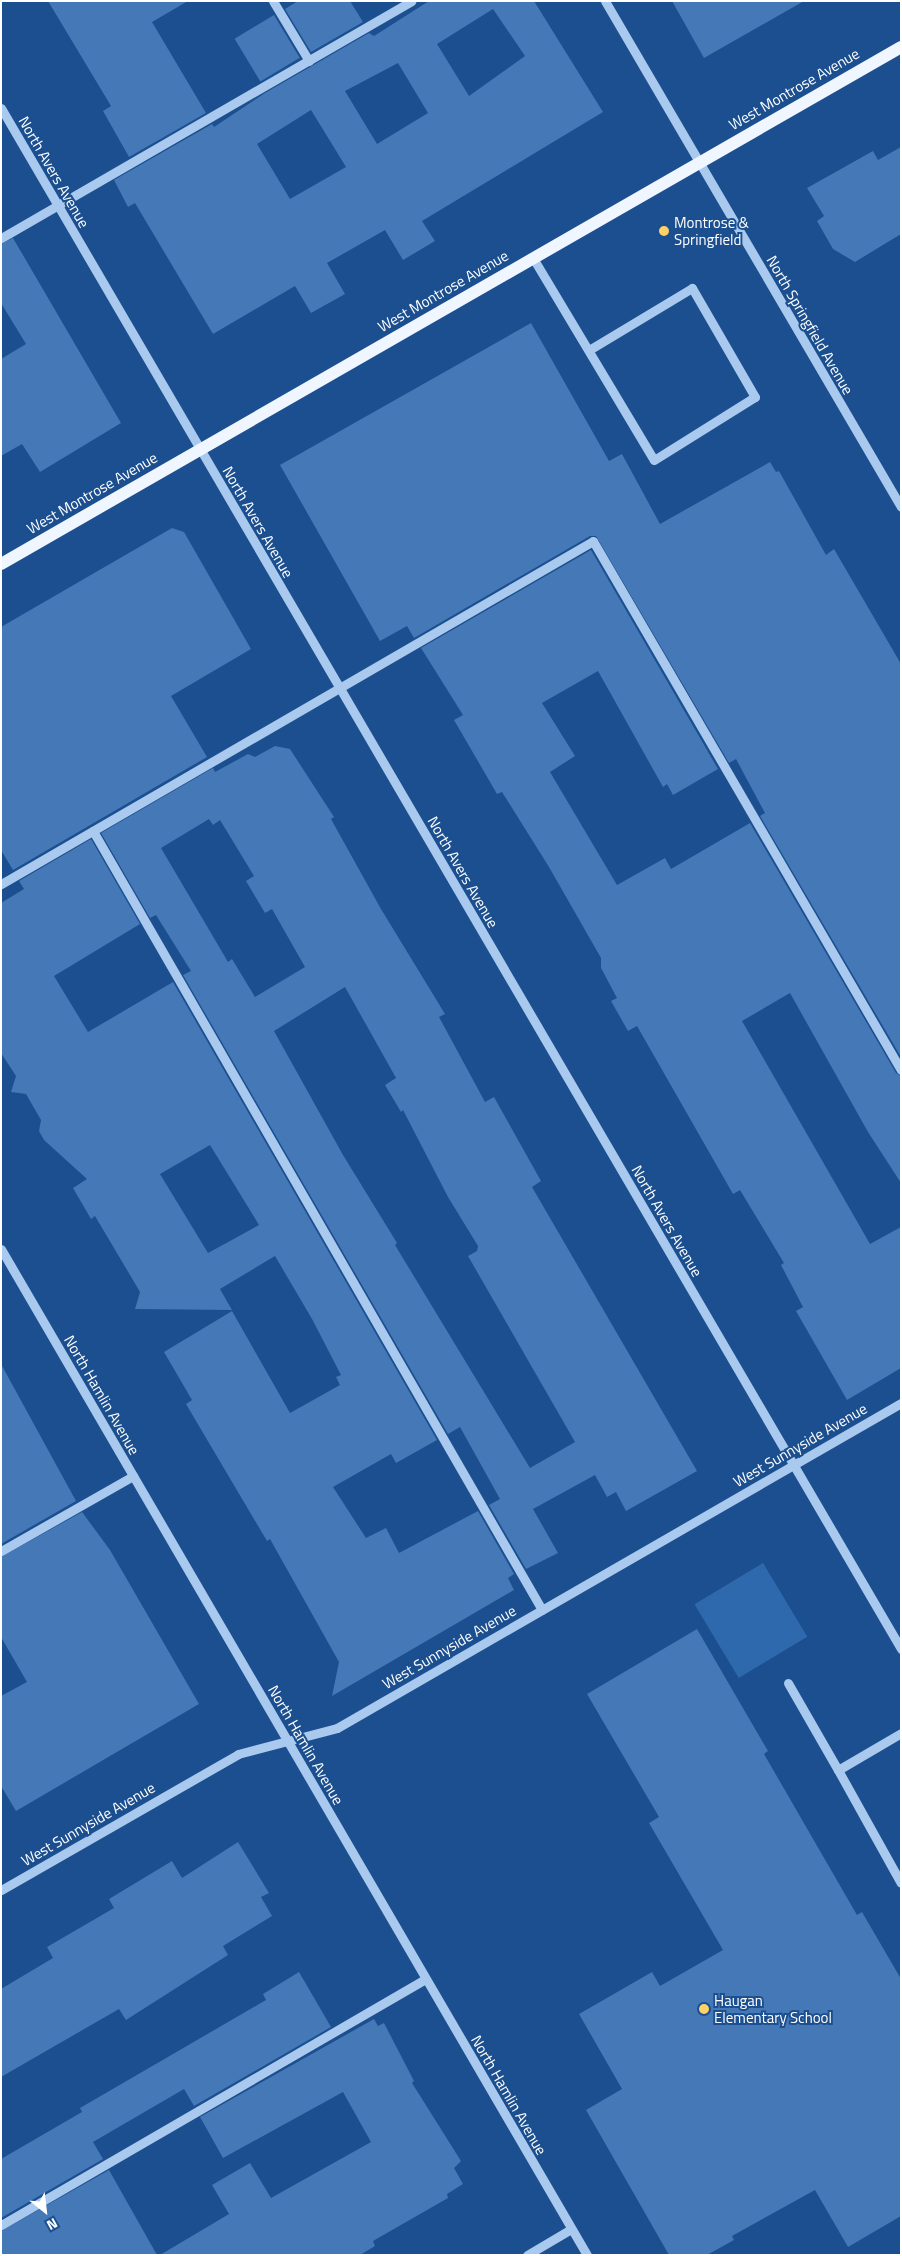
<!DOCTYPE html>
<html>
<head>
<meta charset="utf-8">
<style>
  body { margin:0 }
  #map { position:relative; width:902px; height:2256px; overflow:hidden; background:#1b4f8f; font-family:"Titillium Web",sans-serif }
  div>[style] { position:absolute }
  .green>* { inset:0; background:#2e69ad; transform-origin:0 0 }
  .building>* { inset:0; background:#4478b7; transform-origin:0 0 }
  .minor>* { height:9px; margin:-4.5px; padding:0 4.5px; transform-origin:4.5px; border-radius:4.5px; background:#a9c9ee }
  .major>* { height:12px; margin:-6px; padding:0 6px; transform-origin:6px; border-radius:6px; background:#f0f6ff }
  .dots>* { width:14px; height:14px; translate:-50% -50%; box-sizing:border-box; border:2px solid #1b4f8f; border-radius:50% }
  span { translate:-50% -50%; white-space:nowrap; text-align:center; line-height:1.15; -webkit-text-stroke:4px #1b4f8f; paint-order:stroke }
  .street-label { font-size:15px; color:#fff }
  .poi-label { font-size:15px; color:#fff }
  .left { translate:0 -50%; text-align:left }
  .frame { position:absolute; inset:0; border:2px solid #fff; pointer-events:none }
  .north { position:absolute; left:20px; top:2186px; width:50px; height:50px; -webkit-text-stroke:4px #1b4f8f; paint-order:stroke; rotate:151deg; font-size:14px; font-weight:700; line-height:20px; text-align:center; color:#fff }
  .north::after { content:''; display:block; margin:auto; width:18px; height:22px; background:#fff; clip-path:polygon(50% 0,100% 100%,50% 72%,0 100%) }
</style>
</head>
<body>
<div id="map">
  <div class="green">
    <i style="left:763px;top:1563px;width:86px;height:80px;rotate:59deg"></i>
  </div>
  <div class="building">
    <i style="clip-path:polygon(48px 1px,188px 1px,152px 22px,206px 113px,129px 157px,103px 111px,111px 106px)"></i>
    <i style="clip-path:polygon(298px 1px,350px 1px,363px 22px,311px 52px,285px 9px)"></i>
    <i style="clip-path:polygon(evenodd,429px 1px,534px 1px,603px 112px,422px 221px,435px 241px,403px 260px,385px 230px,327px 263px,345px 294px,311px 313px,295px 286px,213px 334px,135px 203px,128px 207px,114px 180px,212px 124px,214px 127px,265px 93px,369px 33px,374px 36px,429px 1px,493px 9px,525px 56px,469px 96px,437px 44px,493px 9px,429px 1px,398px 63px,428px 113px,377px 144px,345px 91px,398px 63px,429px 1px,311px 110px,346px 167px,290px 199px,257px 144px,311px 110px)"></i>
    <i style="clip-path:polygon(672px 1px,804px 1px,704px 58px)"></i>
    <i style="left:274px;top:15px;width:50px;height:46px;rotate:59deg"></i>
    <i style="clip-path:polygon(901px 147px,901px 234px,855px 262px,833px 249px,817px 221px,824px 216px,807px 188px,873px 151px,878px 160px)"></i>
    <i style="clip-path:polygon(13px 238px,121px 423px,40px 472px,22px 444px,1px 456px,1px 359px,26px 344px,1px 303px,1px 244px)"></i>
    <i style="clip-path:polygon(531px 323px,609px 461px,622px 454px,660px 524px,770px 462px,776px 472px,779px 471px,826px 555px,834px 549px,901px 664px,901px 1057px,760px 816px,765px 813px,736px 759px,729px 763px,596px 536px,590px 536px,414px 638px,407px 626px,380px 641px,280px 465px)"></i>
    <i style="clip-path:polygon(172px 528px,184px 532px,251px 649px,171px 696px,207px 757px,13px 870px,1px 850px,1px 627px)"></i>
    <i style="clip-path:polygon(591px 550px,718px 769px,673px 795px,667px 784px,663px 787px,598px 671px,542px 703px,575px 756px,550px 772px,617px 885px,665px 858px,671px 869px,750px 823px,896px 1073px,901px 1076px,901px 1183px,868px 1132px,790px 993px,742px 1021px,870px 1244px,901px 1227px,901px 1368px,847px 1400px,796px 1311px,803px 1307px,781px 1265px,784px 1263px,740px 1190px,733px 1194px,637px 1026px,628px 1031px,611px 1001px,617px 998px,601px 968px,601px 958px,549px 867px,502px 792px,497px 794px,454px 720px,463px 715px,421px 648px)"></i>
    <i style="clip-path:polygon(evenodd,275px 746px,290px 749px,334px 817px,331px 819px,381px 909px,445px 1014px,439px 1017px,485px 1102px,494px 1097px,541px 1181px,532px 1187px,697px 1471px,626px 1511px,616px 1492px,607px 1497px,595px 1475px,533px 1509px,558px 1553px,526px 1569px,489px 1505px,500px 1499px,460px 1427px,448px 1434px,183px 975px,191px 971px,156px 915px,150px 918px,101px 833px,213px 768px,215px 772px,248px 754px,255px 757px,275px 746px,209px 819px,213px 825px,220px 820px,254px 876px,246px 881px,265px 913px,272px 909px,305px 967px,255px 997px,232px 959px,228px 962px,161px 848px,209px 819px,275px 746px,345px 987px,396px 1078px,385px 1085px,401px 1112px,403px 1110px,448px 1197px,478px 1246px,477px 1251px,468px 1256px,575px 1442px,530px 1468px,395px 1245px,397px 1243px,343px 1155px,274px 1031px,345px 987px)"></i>
    <i style="clip-path:polygon(evenodd,91px 839px,140px 924px,54px 976px,88px 1032px,173px 982px,437px 1440px,396px 1463px,391px 1454px,333px 1487px,366px 1538px,386px 1528px,399px 1553px,478px 1511px,514px 1574px,508px 1578px,514px 1590px,332px 1696px,339px 1662px,270px 1539px,267px 1541px,186px 1404px,192px 1400px,164px 1352px,232px 1311px,290px 1413px,340px 1385px,336px 1377px,341px 1375px,312px 1319px,275px 1256px,220px 1289px,232px 1310px,135px 1309px,140px 1292px,95px 1216px,91px 1219px,73px 1188px,87px 1179px,44px 1140px,39px 1131px,41px 1120px,26px 1094px,11px 1092px,16px 1076px,1px 1053px,1px 903px,24px 889px,19px 881px,91px 839px,210px 1145px,259px 1225px,208px 1253px,160px 1174px,210px 1145px)"></i>
    <i style="clip-path:polygon(1px 1364px,76px 1501px,1px 1544px)"></i>
    <i style="clip-path:polygon(82px 1512px,110px 1550px,199px 1704px,16px 1811px,1px 1786px,1px 1696px,27px 1682px,1px 1637px,1px 1557px)"></i>
    <i style="clip-path:polygon(697px 1629px,768px 1751px,764px 1754px,857px 1915px,862px 1912px,901px 1979px,901px 2216px,848px 2247px,815px 2190px,732px 2236px,734px 2240px,707px 2255px,669px 2255px,586px 2110px,622px 2089px,579px 2014px,652px 1972px,660px 1986px,723px 1950px,649px 1823px,659px 1817px,587px 1694px)"></i>
    <i style="clip-path:polygon(238px 1842px,269px 1893px,261px 1897px,272px 1916px,223px 1946px,228px 1955px,126px 2020px,119px 2009px,1px 2077px,1px 1989px,53px 1958px,47px 1947px,114px 1908px,109px 1899px,172px 1861px,182px 1878px)"></i>
    <i style="clip-path:polygon(299px 1972px,331px 2027px,194px 2106px,184px 2089px,93px 2142px,103px 2159px,1px 2218px,1px 2159px,82px 2112px,80px 2108px,266px 2000px,263px 1994px)"></i>
    <i style="clip-path:polygon(374px 2019px,378px 2026px,384px 2023px,414px 2081px,412px 2083px,461px 2161px,454px 2168px,463px 2184px,447px 2194px,448px 2198px,373px 2241px,375px 2246px,360px 2255px,160px 2255px,229px 2214px,212px 2185px,250px 2163px,271px 2198px,371px 2142px,343px 2092px,223px 2158px,200px 2117px)"></i>
    <i style="clip-path:polygon(109px 2170px,157px 2255px,1px 2255px,1px 2231px)"></i>
  </div>
  <div class="minor">
    <i style="left:273px;top:1px;width:70px;rotate:59deg"></i>
    <i style="left:605px;top:1px;width:586px;rotate:59.67deg"></i>
    <i style="left:1px;top:108px;width:1785px;rotate:59.71deg"></i>
    <i style="left:1px;top:238px;width:474px;rotate:-30deg"></i>
    <i style="left:533px;top:258px;width:235px;rotate:59.1deg"></i>
    <i style="left:654px;top:460px;width:119px;rotate:-32deg"></i>
    <i style="left:755px;top:397px;width:126px;rotate:-120deg"></i>
    <i style="left:692px;top:288px;width:120px;rotate:149deg"></i>
    <i style="left:93px;top:831px;width:899px;rotate:60.04deg"></i>
    <i style="left:1px;top:884px;width:684px;rotate:-30.09deg"></i>
    <i style="left:593px;top:541px;width:612px;rotate:59.79deg"></i>
    <i style="left:1px;top:1249px;width:1164px;rotate:59.78deg"></i>
    <i style="left:1px;top:1551px;width:152px;rotate:-29.6deg"></i>
    <i style="left:788px;top:1683px;width:100px;rotate:60.1deg"></i>
    <i style="left:838px;top:1770px;width:73px;rotate:-30.4deg"></i>
    <i style="left:838px;top:1770px;width:129px;rotate:60.9deg"></i>
    <i style="left:1px;top:1890px;width:273px;rotate:-29.8deg"></i>
    <i style="left:238px;top:1754px;width:102px;rotate:-14.7deg"></i>
    <i style="left:337px;top:1728px;width:651px;rotate:-29.95deg"></i>
    <i style="left:1px;top:2225px;width:490px;rotate:-30.1deg"></i>
    <i style="left:527px;top:2255px;width:51px;rotate:-30.6deg"></i>
  </div>
  <div class="major">
    <i style="left:1px;top:564px;width:1038px;rotate:-29.87deg"></i>
  </div>
  <div class="dots">
    <i style="left:664px;top:231px;background:#ffd166"></i>
    <i style="left:704px;top:2009px;background:#ffd166"></i>
  </div>
  <div class="street-label">
    <span style="left:794px;top:89px;rotate:-30deg">West Montrose Avenue</span>
    <span style="left:54px;top:172px;rotate:60deg">North Avers Avenue</span>
    <span style="left:443px;top:291px;rotate:-30deg">West Montrose Avenue</span>
    <span style="left:810px;top:325px;rotate:60deg">North Springfield Avenue</span>
    <span style="left:92px;top:493px;rotate:-30deg">West Montrose Avenue</span>
    <span style="left:258px;top:522px;rotate:60deg">North Avers Avenue</span>
    <span style="left:463px;top:872px;rotate:60deg">North Avers Avenue</span>
    <span style="left:667px;top:1221px;rotate:60deg">North Avers Avenue</span>
    <span style="left:102px;top:1395px;rotate:60deg">North Hamlin Avenue</span>
    <span style="left:800px;top:1445px;rotate:-30deg">West Sunnyside Avenue</span>
    <span style="left:449px;top:1647px;rotate:-30deg">West Sunnyside Avenue</span>
    <span style="left:306px;top:1745px;rotate:60deg">North Hamlin Avenue</span>
    <span style="left:88px;top:1824px;rotate:-30deg">West Sunnyside Avenue</span>
    <span style="left:509px;top:2095px;rotate:60deg">North Hamlin Avenue</span>
  </div>
  <div class="poi-label">
    <span class="left" style="left:674px;top:231px">Montrose &amp;<br>Springfield</span>
    <span class="left" style="left:714px;top:2009px">Haugan<br>Elementary School</span>
  </div>
  <div class="frame"></div>
  <div class="north">N</div>
</div>
</body>
</html>
